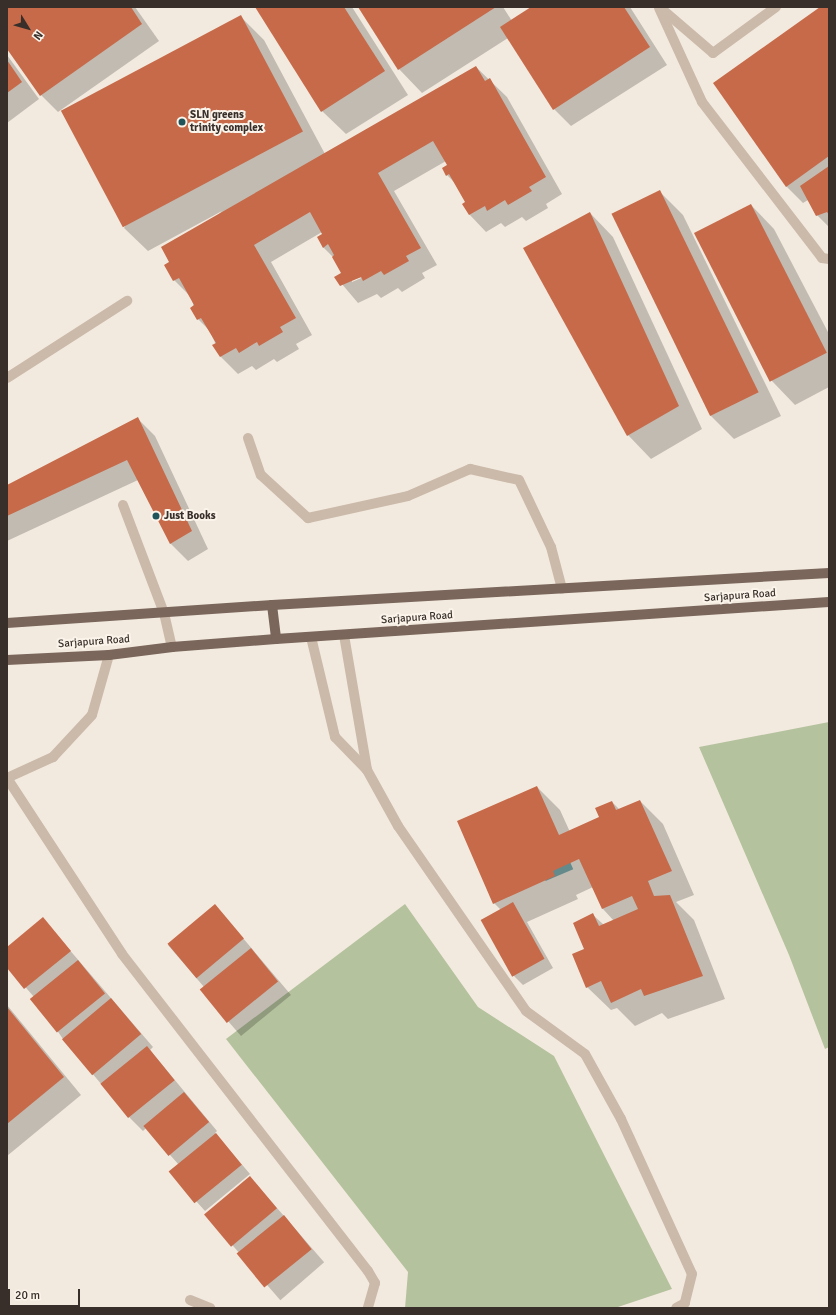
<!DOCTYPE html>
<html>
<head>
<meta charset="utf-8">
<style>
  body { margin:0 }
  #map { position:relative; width:836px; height:1315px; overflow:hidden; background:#f3eadf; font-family:Signika,sans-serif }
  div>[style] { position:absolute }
  .green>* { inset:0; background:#b5c29e }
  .water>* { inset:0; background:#7dadb0; transform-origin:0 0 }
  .shadow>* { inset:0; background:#0003; transform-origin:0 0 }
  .building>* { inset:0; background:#c66a4a; transform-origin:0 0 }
  .lane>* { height:10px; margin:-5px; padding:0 5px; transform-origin:5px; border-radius:5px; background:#cbbaaa }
  .primary>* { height:10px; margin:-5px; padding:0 5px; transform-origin:5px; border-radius:5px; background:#7a665b }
  .dots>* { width:11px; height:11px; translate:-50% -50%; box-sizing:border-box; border:2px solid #faf4eb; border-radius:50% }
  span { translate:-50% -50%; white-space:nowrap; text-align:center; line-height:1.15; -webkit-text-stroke:4px #faf4eb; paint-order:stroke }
  .poi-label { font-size:11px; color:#392f2a; font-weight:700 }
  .left { translate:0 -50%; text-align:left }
  .street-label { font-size:11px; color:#392f2a }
  .frame { position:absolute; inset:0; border:8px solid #392f2a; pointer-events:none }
  .north { position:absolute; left:8px; top:8px; width:40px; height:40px; -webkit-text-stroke:3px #faf4eb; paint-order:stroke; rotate:127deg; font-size:11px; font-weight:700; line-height:16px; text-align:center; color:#392f2a }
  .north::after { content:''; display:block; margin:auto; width:14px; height:18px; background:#392f2a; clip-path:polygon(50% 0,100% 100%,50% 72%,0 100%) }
  .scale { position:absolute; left:8px; top:1289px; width:72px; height:18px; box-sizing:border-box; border:2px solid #392f2a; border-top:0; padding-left:5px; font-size:12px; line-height:14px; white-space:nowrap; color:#392f2a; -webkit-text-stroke:3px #faf4eb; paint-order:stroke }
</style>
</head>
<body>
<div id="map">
  <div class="green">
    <i style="clip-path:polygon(829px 722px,829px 1047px,825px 1049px,789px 955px,699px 747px)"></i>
    <i style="clip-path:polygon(405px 904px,478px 1007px,554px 1056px,672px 1289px,615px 1308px,405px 1308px,408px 1272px,226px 1039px)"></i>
  </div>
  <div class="water">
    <i style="left:565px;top:850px;width:21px;height:30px;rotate:67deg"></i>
  </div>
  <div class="shadow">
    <i style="clip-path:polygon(7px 7px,135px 7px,159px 41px,58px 112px,41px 95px,7px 47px)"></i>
    <i style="clip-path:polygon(256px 7px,352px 7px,408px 95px,346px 134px,322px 111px)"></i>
    <i style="clip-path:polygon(359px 7px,503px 7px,512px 21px,533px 7px,630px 7px,667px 65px,571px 126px,554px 109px,508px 38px,422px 93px,399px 69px)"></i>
    <i style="clip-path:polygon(821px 7px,829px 7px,829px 227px,817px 215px,808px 200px,803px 203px,786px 186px)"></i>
    <i style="clip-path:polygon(evenodd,241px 17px,264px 40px,325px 154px,476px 67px,507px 97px,562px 194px,546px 204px,548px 208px,526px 221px,522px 217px,505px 227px,501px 223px,486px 232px,469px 214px,467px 202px,457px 185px,447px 175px,448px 165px,446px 161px,394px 191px,437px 265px,422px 273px,425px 278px,402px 292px,398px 288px,381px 298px,377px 294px,358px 303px,336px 277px,342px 273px,333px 257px,323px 247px,322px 232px,271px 262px,312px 335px,296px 344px,299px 349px,277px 362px,274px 359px,256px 370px,252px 366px,238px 374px,221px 357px,210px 331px,198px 319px,191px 297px,174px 280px,171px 262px,222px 211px,148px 251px,124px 228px,241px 17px,366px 276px,352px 282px,352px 280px,366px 276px)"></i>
    <i style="clip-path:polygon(7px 55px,39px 99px,7px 123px)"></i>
    <i style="clip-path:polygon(660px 192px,683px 215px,781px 416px,734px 439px,711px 416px,613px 214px)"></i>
    <i style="clip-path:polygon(751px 205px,774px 229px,829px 334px,829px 387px,795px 405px,772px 381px)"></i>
    <i style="clip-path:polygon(590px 213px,613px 237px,702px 429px,651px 459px,628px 435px)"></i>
    <i style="clip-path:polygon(138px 419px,155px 436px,208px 549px,188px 561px,171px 544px,138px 480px,7px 541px,7px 486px)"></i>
    <i style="clip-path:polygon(537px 787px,560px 810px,570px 832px,600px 818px,612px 802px,620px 810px,640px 801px,663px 824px,694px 895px,676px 902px,694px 920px,725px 999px,668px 1019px,662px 1013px,635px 1026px,617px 1008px,611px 1010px,587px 987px,586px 950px,593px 915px,604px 925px,614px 921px,603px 909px,593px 887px,576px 895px,578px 899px,527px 922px,553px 968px,523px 985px,514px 976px,501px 910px,494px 903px)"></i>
    <i style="clip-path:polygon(215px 905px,291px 995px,241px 1036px,201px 990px,204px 987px,168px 945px)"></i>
    <i style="clip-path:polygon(43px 919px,153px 1047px,150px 1050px,217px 1131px,215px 1133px,250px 1174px,205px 1211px,170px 1172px,179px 1165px,146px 1128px,143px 1131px,130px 1118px,63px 1039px,34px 997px,7px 966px,7px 949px)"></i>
    <i style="clip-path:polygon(7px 1005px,81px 1095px,7px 1156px)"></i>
    <i style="left:250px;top:1177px;width:113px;height:58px;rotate:49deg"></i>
  </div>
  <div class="building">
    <i style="clip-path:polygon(7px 7px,131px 7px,142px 24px,40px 96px,7px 49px)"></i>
    <i style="clip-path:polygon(255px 7px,344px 7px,385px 71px,321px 112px)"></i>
    <i style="clip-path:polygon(358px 7px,496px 7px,398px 70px)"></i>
    <i style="clip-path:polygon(531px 7px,624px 7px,650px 47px,553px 110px,500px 27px)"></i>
    <i style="clip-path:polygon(820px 7px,829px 7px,829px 156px,786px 187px,713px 83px)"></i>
    <i style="left:241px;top:15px;width:132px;height:204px;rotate:62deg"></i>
    <i style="clip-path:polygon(7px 60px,22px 82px,7px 93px)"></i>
    <i style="clip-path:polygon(476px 66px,485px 81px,490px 78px,546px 177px,529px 187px,532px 191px,508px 205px,505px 200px,487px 211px,485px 206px,469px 215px,462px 204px,465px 202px,449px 174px,446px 176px,442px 168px,447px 165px,433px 141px,378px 173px,421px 248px,406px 256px,409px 261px,384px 275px,381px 271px,363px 281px,361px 277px,340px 286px,334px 277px,341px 273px,332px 257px,334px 255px,328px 244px,323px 248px,317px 237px,322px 234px,310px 212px,254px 245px,296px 318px,280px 327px,283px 332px,259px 346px,257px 342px,239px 353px,236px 348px,220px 357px,212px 345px,216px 343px,201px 318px,197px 320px,190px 308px,194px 305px,179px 278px,173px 281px,164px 265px,169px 262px,161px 247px)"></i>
    <i style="clip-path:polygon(829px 166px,829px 215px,827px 212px,816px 216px,800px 186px)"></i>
    <i style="left:660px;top:190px;width:225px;height:54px;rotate:64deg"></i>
    <i style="left:751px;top:204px;width:167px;height:64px;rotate:63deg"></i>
    <i style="clip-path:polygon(590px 212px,679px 406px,627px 436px,523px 248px)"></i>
    <i style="clip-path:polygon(138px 417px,192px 531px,170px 544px,127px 460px,7px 516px,7px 485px)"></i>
    <i style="clip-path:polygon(537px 786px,559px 835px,599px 817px,595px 808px,612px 801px,616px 810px,640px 800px,672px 871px,648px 881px,654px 896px,670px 895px,703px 976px,644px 996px,641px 989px,611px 1003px,601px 981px,586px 988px,572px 954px,584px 949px,573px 923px,593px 913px,599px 926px,638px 909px,632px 896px,602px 909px,579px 859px,553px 871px,555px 876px,493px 904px,457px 821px)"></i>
    <i style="left:513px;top:902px;width:65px;height:37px;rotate:61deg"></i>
    <i style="left:215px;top:904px;width:45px;height:62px;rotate:50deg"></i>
    <i style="clip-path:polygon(43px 917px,71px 951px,24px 989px,7px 968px,7px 947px)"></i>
    <i style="left:251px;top:948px;width:43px;height:66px;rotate:51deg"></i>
    <i style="left:78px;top:960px;width:43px;height:62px;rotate:51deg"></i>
    <i style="left:111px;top:998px;width:47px;height:64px;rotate:50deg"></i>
    <i style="clip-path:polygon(7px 1007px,64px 1077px,7px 1124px)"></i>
    <i style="left:147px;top:1046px;width:44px;height:60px;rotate:51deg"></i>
    <i style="left:184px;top:1092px;width:39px;height:53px;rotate:50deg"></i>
    <i style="left:216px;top:1133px;width:41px;height:61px;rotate:51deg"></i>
    <i style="left:250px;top:1176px;width:42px;height:60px;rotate:50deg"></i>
    <i style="left:284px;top:1215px;width:44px;height:61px;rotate:51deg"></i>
  </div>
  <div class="lane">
    <i style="left:659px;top:8px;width:103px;rotate:65.4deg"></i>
    <i style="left:702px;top:102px;width:197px;rotate:52.4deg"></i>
    <i style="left:822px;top:258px;width:7px;rotate:8deg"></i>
    <i style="left:663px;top:10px;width:66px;rotate:40.7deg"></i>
    <i style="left:713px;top:53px;width:78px;rotate:-36.1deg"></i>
    <i style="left:7px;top:378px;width:143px;rotate:-32.7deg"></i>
    <i style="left:248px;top:438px;width:39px;rotate:71deg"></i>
    <i style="left:261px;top:475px;width:64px;rotate:42.5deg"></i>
    <i style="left:308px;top:518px;width:102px;rotate:-12.4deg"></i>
    <i style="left:408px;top:496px;width:68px;rotate:-23.5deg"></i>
    <i style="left:470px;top:469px;width:50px;rotate:12.7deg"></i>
    <i style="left:519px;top:480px;width:74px;rotate:64.5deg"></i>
    <i style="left:551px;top:547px;width:43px;rotate:75.3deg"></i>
    <i style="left:123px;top:505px;width:116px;rotate:69.2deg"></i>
    <i style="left:164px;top:613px;width:35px;rotate:77deg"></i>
    <i style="left:344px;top:635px;width:137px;rotate:80.3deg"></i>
    <i style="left:311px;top:637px;width:103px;rotate:76.5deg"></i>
    <i style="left:335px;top:737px;width:46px;rotate:45.9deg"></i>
    <i style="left:367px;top:770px;width:64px;rotate:61deg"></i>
    <i style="left:398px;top:826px;width:225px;rotate:55.3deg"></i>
    <i style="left:526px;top:1011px;width:73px;rotate:36.1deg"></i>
    <i style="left:585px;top:1054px;width:74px;rotate:61deg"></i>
    <i style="left:621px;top:1119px;width:170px;rotate:65.4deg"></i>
    <i style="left:692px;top:1274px;width:30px;rotate:104deg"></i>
    <i style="left:685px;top:1303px;width:10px;rotate:151deg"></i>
    <i style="left:7px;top:778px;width:210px;rotate:56.8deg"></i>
    <i style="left:122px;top:954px;width:401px;rotate:52.2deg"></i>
    <i style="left:368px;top:1271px;width:14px;rotate:60deg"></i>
    <i style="left:375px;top:1283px;width:26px;rotate:106deg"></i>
    <i style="left:7px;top:778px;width:51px;rotate:-24.5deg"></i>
    <i style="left:53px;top:757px;width:57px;rotate:-47.1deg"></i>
    <i style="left:92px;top:715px;width:62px;rotate:-74.2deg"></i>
    <i style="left:190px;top:1300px;width:22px;rotate:22deg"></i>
  </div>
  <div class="primary">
    <i style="left:272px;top:605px;width:34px;rotate:83deg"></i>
    <i style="left:7px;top:623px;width:266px;rotate:-3.9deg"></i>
    <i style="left:272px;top:605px;width:558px;rotate:-3.29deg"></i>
    <i style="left:7px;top:660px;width:102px;rotate:-2.8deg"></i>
    <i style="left:109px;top:655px;width:64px;rotate:-7.2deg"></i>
    <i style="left:172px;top:647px;width:104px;rotate:-4.4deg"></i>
    <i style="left:276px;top:639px;width:554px;rotate:-3.83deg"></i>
  </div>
  <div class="dots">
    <i style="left:182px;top:122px;background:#1f555a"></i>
    <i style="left:156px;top:516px;background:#1f555a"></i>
  </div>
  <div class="poi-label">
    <span class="left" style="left:190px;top:122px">SLN greens<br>trinity complex</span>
    <span class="left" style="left:164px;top:516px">Just Books</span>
  </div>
  <div class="street-label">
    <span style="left:740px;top:596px;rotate:-4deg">Sarjapura Road</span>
    <span style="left:417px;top:618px;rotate:-4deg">Sarjapura Road</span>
    <span style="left:94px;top:642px;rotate:-4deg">Sarjapura Road</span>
  </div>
  <div class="frame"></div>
  <div class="north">N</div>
  <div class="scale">20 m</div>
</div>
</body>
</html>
